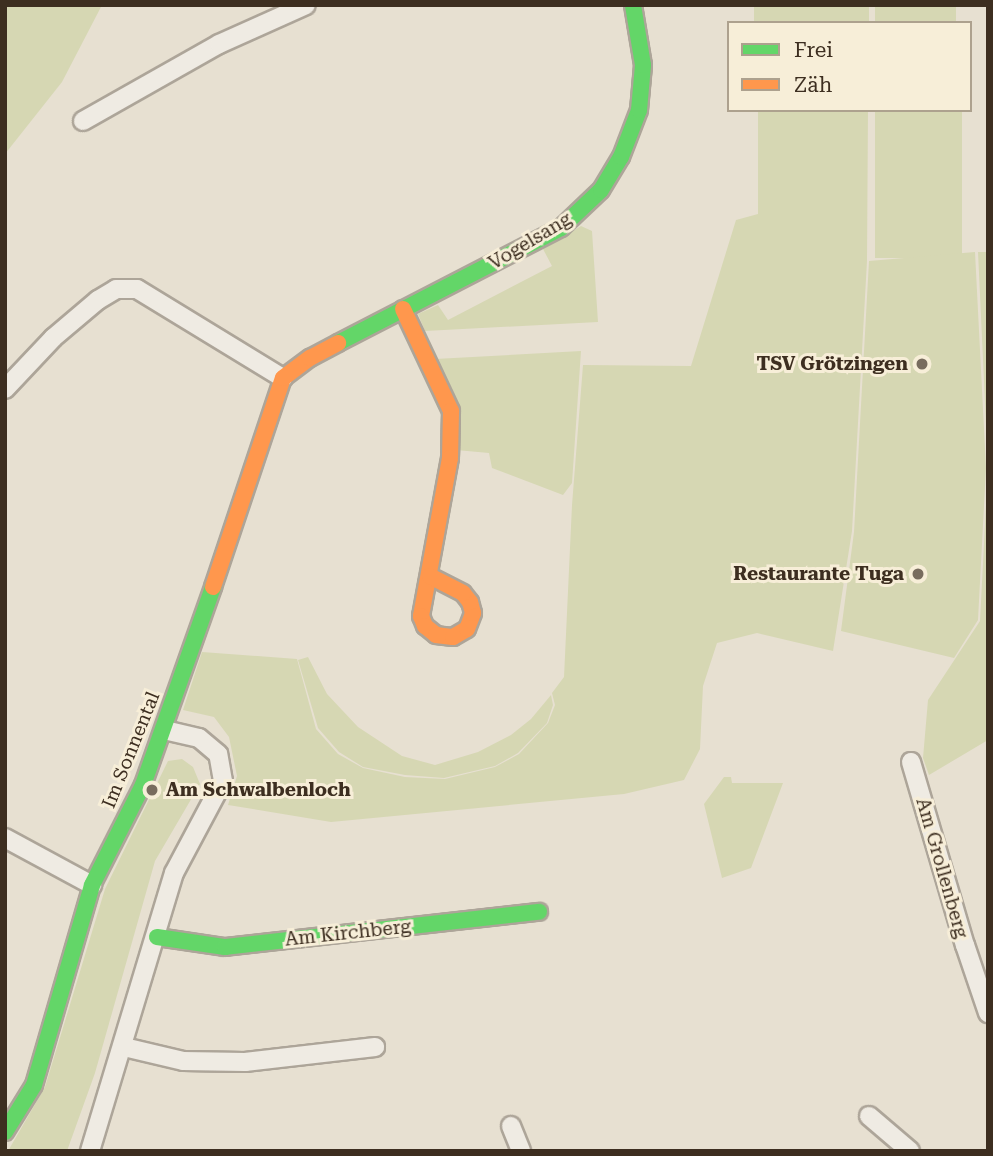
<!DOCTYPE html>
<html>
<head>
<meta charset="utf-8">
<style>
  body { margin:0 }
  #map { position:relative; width:993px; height:1156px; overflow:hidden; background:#e7e0d1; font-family:"Roboto Serif",serif }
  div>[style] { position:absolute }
  .green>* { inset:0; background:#d6d7b3; transform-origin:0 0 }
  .roads { filter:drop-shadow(2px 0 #ada599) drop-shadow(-2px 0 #ada599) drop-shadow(0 2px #ada599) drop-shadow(0 -2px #ada599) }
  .street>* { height:18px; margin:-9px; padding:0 9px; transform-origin:9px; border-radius:9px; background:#efebe3 }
  .fast>* { height:16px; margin:-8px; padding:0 8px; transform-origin:8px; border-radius:8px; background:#63d668 }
  .slow>* { height:16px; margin:-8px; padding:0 8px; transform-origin:8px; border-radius:8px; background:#ff974d }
  .dots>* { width:19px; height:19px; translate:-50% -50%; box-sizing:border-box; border:4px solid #f7eed8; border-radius:50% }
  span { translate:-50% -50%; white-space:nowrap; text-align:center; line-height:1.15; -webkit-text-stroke:6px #f7eed8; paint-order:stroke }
  .street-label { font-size:19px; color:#3d2e20 }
  .poi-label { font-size:19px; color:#3d2e20; font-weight:700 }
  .right { translate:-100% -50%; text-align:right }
  .left { translate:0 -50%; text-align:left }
  .frame { position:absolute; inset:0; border:7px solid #3d2e20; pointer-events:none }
  .legend { position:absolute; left:727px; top:21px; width:245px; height:91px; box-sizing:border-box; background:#f7eed8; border:2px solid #ada18e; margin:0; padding:9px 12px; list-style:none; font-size:21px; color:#3d2e20 }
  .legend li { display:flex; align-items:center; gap:14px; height:35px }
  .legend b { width:35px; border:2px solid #ada18e }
</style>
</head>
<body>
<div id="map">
  <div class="green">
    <i style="clip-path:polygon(5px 5px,102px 5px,62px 82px,5px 154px)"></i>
    <i style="left:754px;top:5px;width:115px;height:18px"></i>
    <i style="left:875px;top:5px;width:81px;height:18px"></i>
    <i style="clip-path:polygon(758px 110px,868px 110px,867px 261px,852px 531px,833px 651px,757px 633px,717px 643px,703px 686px,700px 749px,684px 780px,624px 794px,331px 822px,228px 805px,237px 776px,229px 737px,214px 717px,183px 710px,202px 652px,297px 659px,316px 729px,338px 754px,363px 768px,405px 777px,445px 779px,495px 767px,519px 754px,548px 723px,555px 705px,552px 693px,564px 677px,572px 505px,583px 365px,691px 366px,736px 220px,758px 214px)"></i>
    <i style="left:875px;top:110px;width:87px;height:148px"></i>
    <i style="clip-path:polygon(581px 226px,592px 231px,598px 322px,425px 331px,418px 314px,438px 305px,448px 320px,552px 266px,543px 249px)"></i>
    <i style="clip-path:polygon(975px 252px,986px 468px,978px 620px,954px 658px,841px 631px,854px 532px,869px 261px)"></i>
    <i style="clip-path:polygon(978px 252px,988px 252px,988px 740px,929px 775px,923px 758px,928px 700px,980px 621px,988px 467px)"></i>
    <i style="clip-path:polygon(581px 351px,572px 483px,563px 495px,492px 468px,489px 453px,456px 450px,435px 359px)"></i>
    <i style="clip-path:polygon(308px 657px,327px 694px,358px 727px,402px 756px,435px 765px,478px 752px,511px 735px,531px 719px,551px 695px,553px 705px,547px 723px,518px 753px,495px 766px,444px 778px,405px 775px,363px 767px,339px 752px,318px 728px,298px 660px)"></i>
    <i style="clip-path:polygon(182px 759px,193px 767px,200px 784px,155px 861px,95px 1073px,67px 1151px,8px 1151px,45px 1087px,105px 889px,168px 761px)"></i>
    <i style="clip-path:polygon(724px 777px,731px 777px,732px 783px,783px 783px,751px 868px,722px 878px,704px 804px)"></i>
  </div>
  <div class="roads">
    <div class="street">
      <i style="left:83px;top:121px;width:156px;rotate:-29.5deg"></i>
      <i style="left:219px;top:44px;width:95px;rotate:-24.1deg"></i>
      <i style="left:5px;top:389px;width:70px;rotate:-46.7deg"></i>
      <i style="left:53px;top:338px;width:59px;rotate:-40.2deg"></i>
      <i style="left:98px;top:300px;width:21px;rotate:-31deg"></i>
      <i style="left:116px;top:289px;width:21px"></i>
      <i style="left:137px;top:289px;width:171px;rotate:31.4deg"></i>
      <i style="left:911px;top:762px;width:191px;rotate:73.6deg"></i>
      <i style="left:965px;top:945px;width:72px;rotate:71.3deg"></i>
      <i style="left:5px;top:838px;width:99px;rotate:28.4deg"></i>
      <i style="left:124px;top:1047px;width:61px;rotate:13.3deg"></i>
      <i style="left:183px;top:1061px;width:62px;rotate:0.9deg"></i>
      <i style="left:245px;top:1062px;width:131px;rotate:-6.6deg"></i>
      <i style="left:869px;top:1116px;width:54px;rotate:40.5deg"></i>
      <i style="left:511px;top:1126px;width:27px;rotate:68deg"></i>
      <i style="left:90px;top:1151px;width:290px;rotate:-73.2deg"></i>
      <i style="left:174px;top:873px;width:104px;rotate:-62deg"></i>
      <i style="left:223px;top:781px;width:27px;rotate:-100deg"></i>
      <i style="left:218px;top:754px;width:25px;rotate:-140deg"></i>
      <i style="left:199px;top:738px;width:35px;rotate:-167deg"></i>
    </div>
    <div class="fast">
      <i style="left:338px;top:343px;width:251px;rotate:-27.3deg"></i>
      <i style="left:561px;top:228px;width:55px;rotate:-43.5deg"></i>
      <i style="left:601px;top:190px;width:39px;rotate:-59deg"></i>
      <i style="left:621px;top:157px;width:50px;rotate:-69deg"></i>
      <i style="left:639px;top:110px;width:45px;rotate:-84.9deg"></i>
      <i style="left:643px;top:65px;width:61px;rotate:-99.5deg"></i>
      <i style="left:157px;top:937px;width:69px;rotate:8.4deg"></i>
      <i style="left:225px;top:947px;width:316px;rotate:-6.4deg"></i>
      <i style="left:5px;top:1132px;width:55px;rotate:-58.3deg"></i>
      <i style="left:34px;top:1085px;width:208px;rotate:-73.8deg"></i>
      <i style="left:92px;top:885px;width:112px;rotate:-63deg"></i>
      <i style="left:143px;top:785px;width:210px;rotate:-70.5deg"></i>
    </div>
    <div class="slow">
      <i style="left:403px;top:309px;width:113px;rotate:64.8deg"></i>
      <i style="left:451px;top:411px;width:47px;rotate:91.2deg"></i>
      <i style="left:450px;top:458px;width:161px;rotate:100.4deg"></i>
      <i style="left:421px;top:616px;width:11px;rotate:68deg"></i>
      <i style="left:425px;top:626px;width:14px;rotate:39deg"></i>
      <i style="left:436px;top:635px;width:17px;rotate:7deg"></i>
      <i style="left:453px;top:637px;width:16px;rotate:-30deg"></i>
      <i style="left:467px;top:629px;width:17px;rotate:-69deg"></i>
      <i style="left:473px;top:613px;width:11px;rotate:-105deg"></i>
      <i style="left:470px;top:602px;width:11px;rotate:-128deg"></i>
      <i style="left:463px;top:593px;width:37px;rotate:-153deg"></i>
      <i style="left:213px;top:587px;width:220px;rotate:-71.5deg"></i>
      <i style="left:283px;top:378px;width:34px;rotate:-37deg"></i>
      <i style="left:310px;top:358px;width:32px;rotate:-28deg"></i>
    </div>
  </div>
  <div class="dots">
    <i style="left:922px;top:364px;background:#786c5e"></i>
    <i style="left:918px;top:574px;background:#786c5e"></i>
    <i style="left:152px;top:790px;background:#786c5e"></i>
  </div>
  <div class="street-label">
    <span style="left:530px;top:241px;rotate:-31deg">Vogelsang</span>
    <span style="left:131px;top:750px;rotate:-68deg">Im Sonnental</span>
    <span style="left:942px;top:868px;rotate:74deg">Am Grollenberg</span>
    <span style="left:348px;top:933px;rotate:-6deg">Am Kirchberg</span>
  </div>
  <div class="poi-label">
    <span class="right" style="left:908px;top:364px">TSV Grötzingen</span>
    <span class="right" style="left:904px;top:574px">Restaurante Tuga</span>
    <span class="left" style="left:166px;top:790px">Am Schwalbenloch</span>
  </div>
  <div class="frame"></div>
  <ul class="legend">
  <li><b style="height:9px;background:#63d668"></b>Frei</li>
  <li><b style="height:9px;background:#ff974d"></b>Zäh</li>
  </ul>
</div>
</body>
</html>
